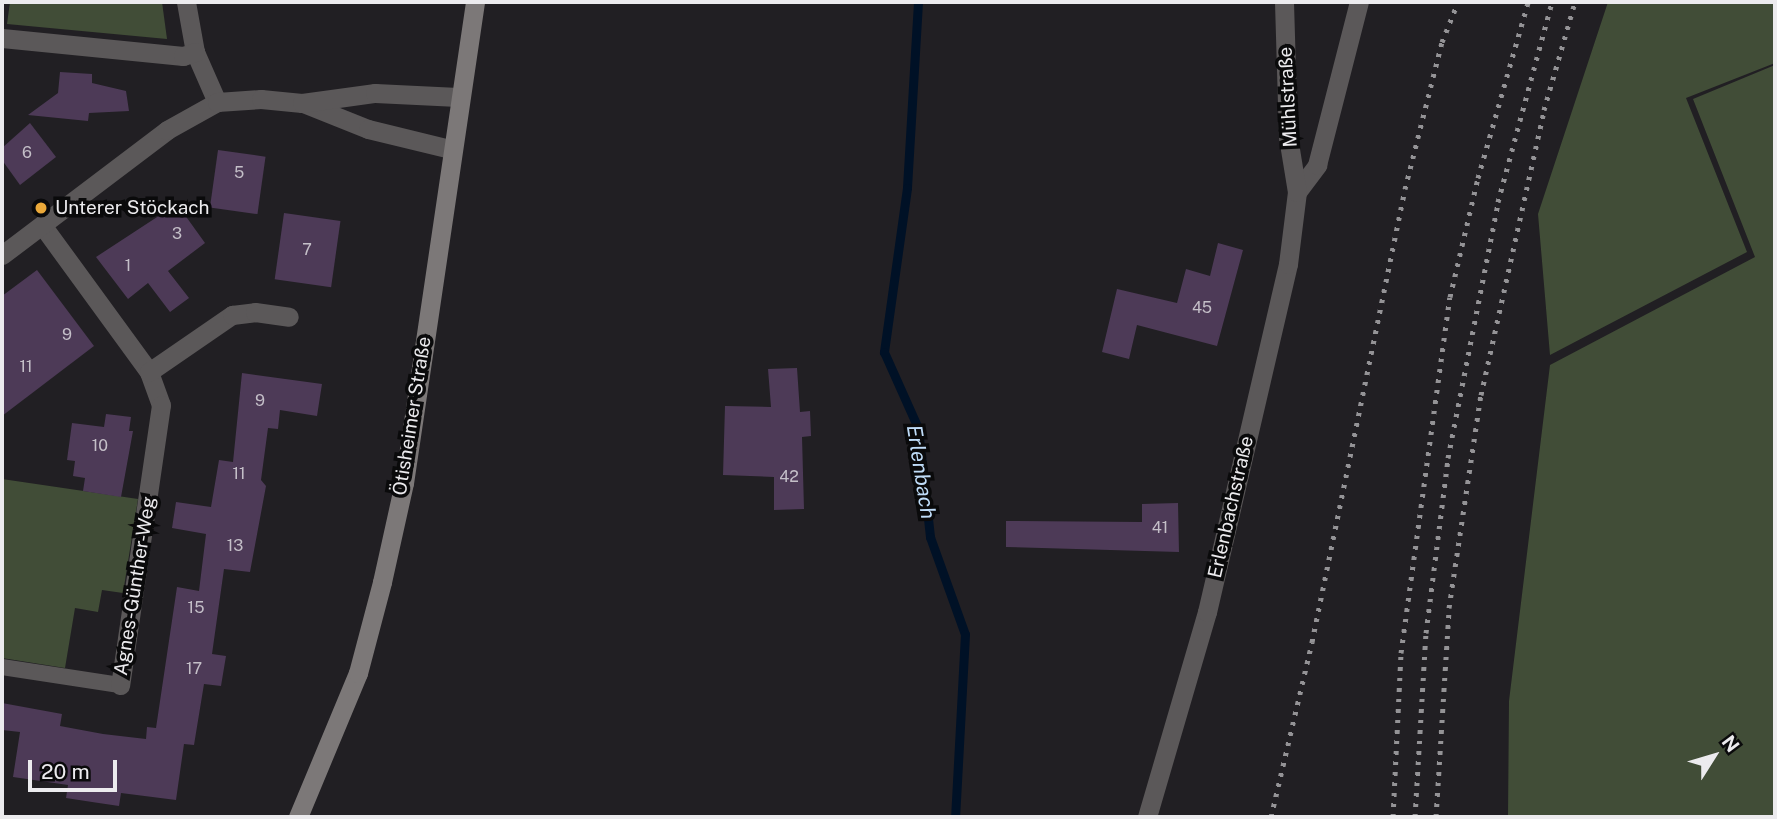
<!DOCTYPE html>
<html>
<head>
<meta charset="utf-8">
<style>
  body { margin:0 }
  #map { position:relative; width:1777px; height:819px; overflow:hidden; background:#211f23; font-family:"Public Sans",sans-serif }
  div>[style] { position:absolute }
  .green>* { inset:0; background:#414d37 }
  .stream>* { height:9px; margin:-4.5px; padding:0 4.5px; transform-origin:4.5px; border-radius:4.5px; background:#001126 }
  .building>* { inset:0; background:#4d3a57; transform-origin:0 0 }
  .service>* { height:16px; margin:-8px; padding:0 8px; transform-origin:8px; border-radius:8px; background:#5b5859 }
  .minor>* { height:19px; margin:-9.5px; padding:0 9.5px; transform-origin:9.5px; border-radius:9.5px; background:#5b5859 }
  .secondary>* { height:19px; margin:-9.5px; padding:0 9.5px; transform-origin:9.5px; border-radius:9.5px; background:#7c7878 }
  .rail>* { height:5px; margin-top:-2.5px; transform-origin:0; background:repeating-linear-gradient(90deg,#949396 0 3.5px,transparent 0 10.5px) }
  .dots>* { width:19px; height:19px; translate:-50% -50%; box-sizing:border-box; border:4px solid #0a0a0b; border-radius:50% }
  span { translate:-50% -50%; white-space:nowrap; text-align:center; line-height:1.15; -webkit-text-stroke:7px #0a0a0b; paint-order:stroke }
  .number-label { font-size:16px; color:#c4bfc8 }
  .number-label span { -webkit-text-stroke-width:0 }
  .street-label { font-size:19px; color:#ecebee }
  .poi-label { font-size:19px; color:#ecebee }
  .left { translate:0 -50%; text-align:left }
  .water-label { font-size:21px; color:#bfdcf8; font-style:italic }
  .frame { position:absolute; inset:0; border:4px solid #ecebee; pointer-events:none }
  .north { position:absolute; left:1679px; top:721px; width:70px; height:70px; -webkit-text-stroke:5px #0a0a0b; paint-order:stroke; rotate:53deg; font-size:19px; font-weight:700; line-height:28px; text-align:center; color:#ecebee }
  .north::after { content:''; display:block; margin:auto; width:24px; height:32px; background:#ecebee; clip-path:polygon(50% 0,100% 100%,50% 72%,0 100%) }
  .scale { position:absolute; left:28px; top:760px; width:89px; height:32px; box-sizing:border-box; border:4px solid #ecebee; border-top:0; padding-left:9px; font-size:21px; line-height:24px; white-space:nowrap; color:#ecebee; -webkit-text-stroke:5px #0a0a0b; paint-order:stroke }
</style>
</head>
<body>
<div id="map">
  <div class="green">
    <i style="clip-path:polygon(10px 2px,162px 2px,167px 39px,7px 24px)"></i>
    <i style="clip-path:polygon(1608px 2px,1775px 2px,1775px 63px,1686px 98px,1747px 252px,1550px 355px,1538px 214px)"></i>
    <i style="clip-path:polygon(1775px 65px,1775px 817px,1508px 817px,1509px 701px,1550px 365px,1755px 257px,1693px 99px)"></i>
    <i style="clip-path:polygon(2px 479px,138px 499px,123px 593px,102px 590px,98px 612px,75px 608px,65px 668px,2px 658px)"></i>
  </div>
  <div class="stream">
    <i style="left:918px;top:2px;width:186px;rotate:93.4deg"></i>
    <i style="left:907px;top:188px;width:166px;rotate:98deg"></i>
    <i style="left:884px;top:352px;width:83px;rotate:65.9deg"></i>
    <i style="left:918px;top:428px;width:110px;rotate:83.7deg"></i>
    <i style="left:930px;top:537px;width:103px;rotate:70.2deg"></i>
    <i style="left:965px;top:634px;width:183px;rotate:93.1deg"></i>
  </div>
  <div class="building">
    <i style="clip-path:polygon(60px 72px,92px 74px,92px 83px,126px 91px,129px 111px,89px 113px,88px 121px,28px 115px,58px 93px)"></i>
    <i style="clip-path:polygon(30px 123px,56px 157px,20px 185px,2px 160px,2px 148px)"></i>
    <i style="left:218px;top:150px;width:48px;height:58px;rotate:8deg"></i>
    <i style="clip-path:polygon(177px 204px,205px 243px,168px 271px,189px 298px,170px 312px,148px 283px,128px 299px,96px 257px)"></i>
    <i style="left:284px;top:213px;width:57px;height:67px;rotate:8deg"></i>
    <i style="clip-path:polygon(1218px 243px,1243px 250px,1217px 346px,1137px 325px,1129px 359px,1102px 352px,1117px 289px,1177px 303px,1186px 269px,1210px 276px)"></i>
    <i style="clip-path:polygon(37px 270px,94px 346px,2px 416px,2px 296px)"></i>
    <i style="clip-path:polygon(797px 368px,800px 412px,810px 411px,811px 436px,802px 437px,804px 509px,774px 510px,774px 477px,723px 475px,725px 406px,771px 407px,768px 369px)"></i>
    <i style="clip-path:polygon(242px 373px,322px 384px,317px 416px,280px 410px,278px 429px,268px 428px,261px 480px,266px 486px,250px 572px,224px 569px,212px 654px,226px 656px,221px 686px,204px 684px,194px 745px,184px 744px,176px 800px,121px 793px,119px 806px,92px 802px,66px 798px,68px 785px,13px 777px,20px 732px,2px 730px,2px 703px,62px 714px,60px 726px,103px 734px,146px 739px,147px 727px,156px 728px,177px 587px,199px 591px,206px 534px,172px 528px,176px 502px,211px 507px,219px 460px,233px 462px)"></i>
    <i style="clip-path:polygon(106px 414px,131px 417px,129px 431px,133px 431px,121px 497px,83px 491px,85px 478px,73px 476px,75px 461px,67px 460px,72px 423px,104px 427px)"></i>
    <i style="clip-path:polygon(1178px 503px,1179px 552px,1006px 547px,1006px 521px,1142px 522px,1142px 504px)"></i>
  </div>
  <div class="service">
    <i style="left:2px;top:667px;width:119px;rotate:8.7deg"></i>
  </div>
  <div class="minor">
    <i style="left:186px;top:2px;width:51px;rotate:79.8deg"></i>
    <i style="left:195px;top:52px;width:55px;rotate:66.3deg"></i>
    <i style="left:2px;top:38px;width:182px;rotate:5.7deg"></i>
    <i style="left:183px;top:56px;width:13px;rotate:-18deg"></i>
    <i style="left:303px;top:103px;width:70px;rotate:21.8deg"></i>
    <i style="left:368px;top:129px;width:84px;rotate:13.7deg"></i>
    <i style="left:1297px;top:192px;width:34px;rotate:-53deg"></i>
    <i style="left:1317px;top:165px;width:168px;rotate:-75.6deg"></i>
    <i style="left:42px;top:225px;width:182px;rotate:53.9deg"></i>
    <i style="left:149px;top:372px;width:35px;rotate:70deg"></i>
    <i style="left:161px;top:405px;width:283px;rotate:98.3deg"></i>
    <i style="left:2px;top:255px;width:207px;rotate:-37.1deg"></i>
    <i style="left:167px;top:130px;width:57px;rotate:-29.2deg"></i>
    <i style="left:217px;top:102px;width:44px;rotate:-3.9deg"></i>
    <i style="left:261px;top:99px;width:41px;rotate:5.6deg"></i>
    <i style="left:302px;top:103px;width:74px;rotate:-7.8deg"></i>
    <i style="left:375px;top:93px;width:83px;rotate:2.8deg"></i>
    <i style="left:149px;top:372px;width:101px;rotate:-34.5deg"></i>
    <i style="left:232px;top:315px;width:23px;rotate:-7deg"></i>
    <i style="left:255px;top:312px;width:34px;rotate:8deg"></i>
    <i style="left:1147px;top:817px;width:214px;rotate:-73.7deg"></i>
    <i style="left:1207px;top:612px;width:357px;rotate:-76.9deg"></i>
    <i style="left:1288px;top:264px;width:73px;rotate:-82.9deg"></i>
    <i style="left:1297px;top:192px;width:56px;rotate:-99.3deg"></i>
    <i style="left:1288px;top:137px;width:135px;rotate:-91.7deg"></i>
  </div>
  <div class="secondary">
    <i style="left:298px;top:817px;width:156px;rotate:-67.4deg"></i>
    <i style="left:358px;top:673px;width:94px;rotate:-75.2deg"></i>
    <i style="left:382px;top:582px;width:101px;rotate:-77.5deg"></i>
    <i style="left:404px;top:483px;width:486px;rotate:-81.6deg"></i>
  </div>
  <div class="rail">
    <i style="left:1271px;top:817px;width:180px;rotate:-76.8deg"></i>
    <i style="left:1312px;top:642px;width:462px;rotate:-78.4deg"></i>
    <i style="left:1405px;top:189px;width:152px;rotate:-75.9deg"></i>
    <i style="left:1442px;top:42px;width:43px;rotate:-68.2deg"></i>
    <i style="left:1393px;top:817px;width:164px;rotate:-87.2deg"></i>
    <i style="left:1401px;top:653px;width:359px;rotate:-82.2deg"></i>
    <i style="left:1450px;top:297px;width:122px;rotate:-76.8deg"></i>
    <i style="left:1478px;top:178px;width:183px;rotate:-74.1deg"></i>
    <i style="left:1415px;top:817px;width:184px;rotate:-86.6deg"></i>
    <i style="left:1426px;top:633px;width:176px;rotate:-82.8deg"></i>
    <i style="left:1448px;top:458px;width:261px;rotate:-78.9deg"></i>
    <i style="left:1498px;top:202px;width:207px;rotate:-74.9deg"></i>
    <i style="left:1436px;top:817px;width:209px;rotate:-86.4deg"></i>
    <i style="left:1449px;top:608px;width:215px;rotate:-81.5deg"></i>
    <i style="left:1481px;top:395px;width:292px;rotate:-77.5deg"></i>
    <i style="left:1544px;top:110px;width:112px;rotate:-74deg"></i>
  </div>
  <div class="dots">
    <i style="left:41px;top:208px;background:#eba93a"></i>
  </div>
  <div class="number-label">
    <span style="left:27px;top:153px">6</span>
    <span style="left:239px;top:173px">5</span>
    <span style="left:177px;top:234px">3</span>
    <span style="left:307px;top:250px">7</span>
    <span style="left:128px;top:266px">1</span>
    <span style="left:1202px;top:308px">45</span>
    <span style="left:67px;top:335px">9</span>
    <span style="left:26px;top:367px">11</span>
    <span style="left:260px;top:401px">9</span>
    <span style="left:100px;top:446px">10</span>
    <span style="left:239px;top:474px">11</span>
    <span style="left:789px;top:477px">42</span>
    <span style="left:1160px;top:528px">41</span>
    <span style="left:235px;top:546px">13</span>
    <span style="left:196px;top:608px">15</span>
    <span style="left:194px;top:669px">17</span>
  </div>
  <div class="street-label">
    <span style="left:1288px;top:97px;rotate:-93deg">Mühlstraße</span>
    <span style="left:412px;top:416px;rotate:-81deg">Ötisheimer Straße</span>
    <span style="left:1231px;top:507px;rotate:-77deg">Erlenbachstraße</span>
    <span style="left:135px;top:586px;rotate:-81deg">Agnes-Günther-Weg</span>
  </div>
  <div class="poi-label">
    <span class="left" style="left:55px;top:208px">Unterer Stöckach</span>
  </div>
  <div class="water-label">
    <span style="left:921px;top:472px;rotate:81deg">Erlenbach</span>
  </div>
  <div class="frame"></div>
  <div class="north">N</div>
  <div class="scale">20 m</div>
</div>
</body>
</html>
